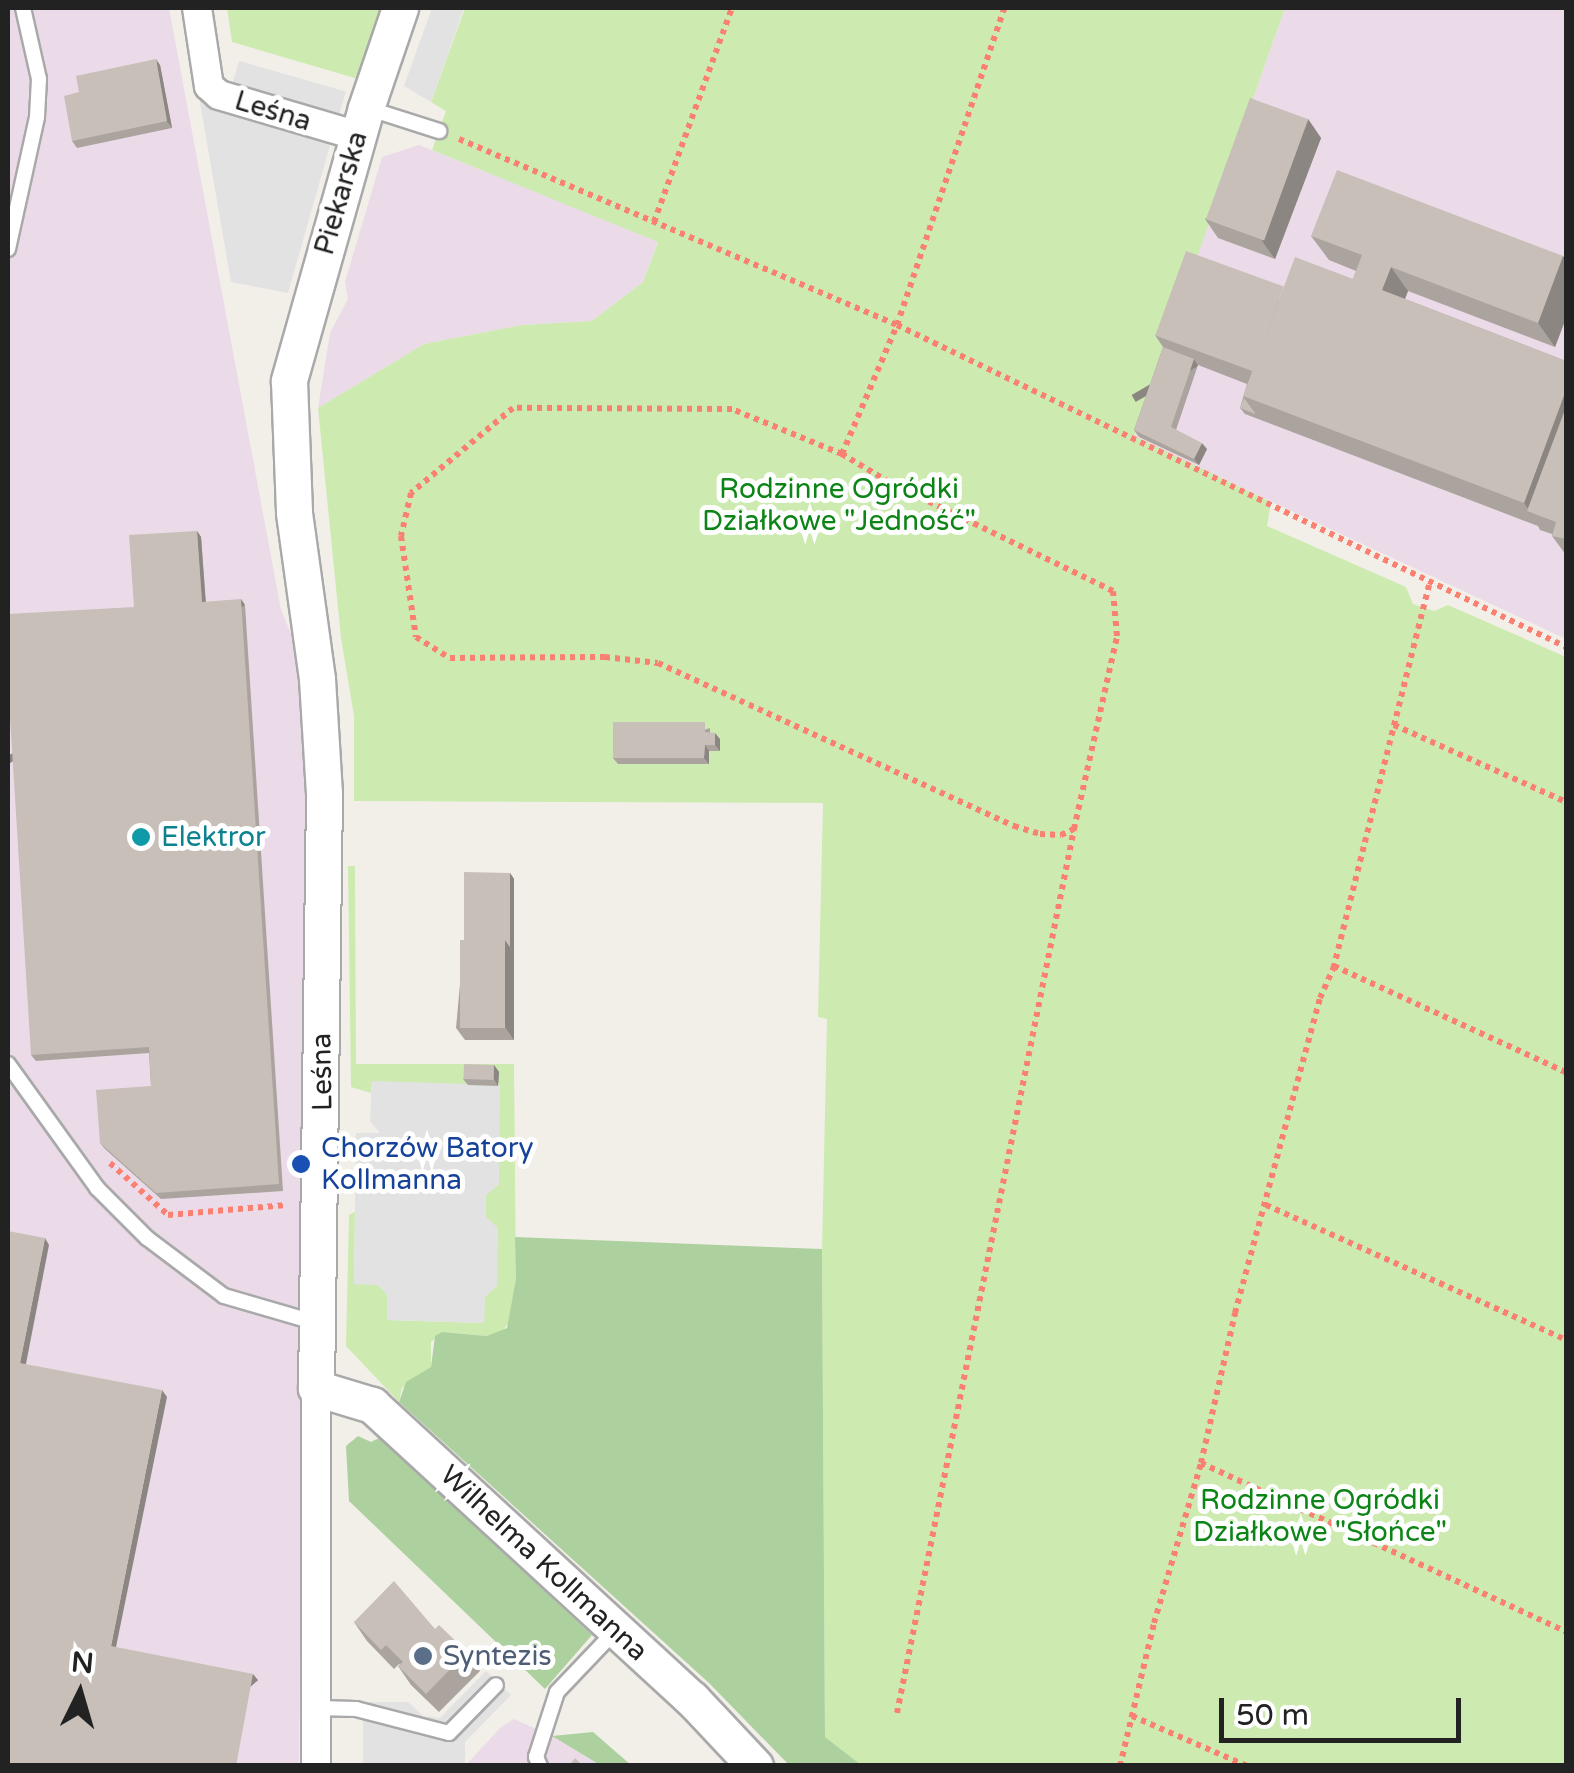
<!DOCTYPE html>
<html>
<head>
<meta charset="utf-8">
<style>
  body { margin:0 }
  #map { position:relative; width:1574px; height:1773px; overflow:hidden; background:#f2efe9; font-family:"Varela Round",sans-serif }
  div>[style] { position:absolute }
  .industrial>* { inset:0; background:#ebdbe8 }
  .grass>* { inset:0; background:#cdebb0 }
  .forest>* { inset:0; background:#add19e }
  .parking>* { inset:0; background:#e2e2e2; transform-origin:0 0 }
  .path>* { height:6px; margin-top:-3px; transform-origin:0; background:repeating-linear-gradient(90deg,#fa8072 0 5px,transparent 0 10px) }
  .roads { filter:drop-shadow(2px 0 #a9a9a9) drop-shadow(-2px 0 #a9a9a9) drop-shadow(0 2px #a9a9a9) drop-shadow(0 -2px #a9a9a9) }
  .service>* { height:14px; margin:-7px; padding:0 7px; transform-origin:7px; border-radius:7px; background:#fff }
  .minor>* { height:28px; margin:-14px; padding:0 14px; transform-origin:14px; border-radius:14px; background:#fff }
  .tertiary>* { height:35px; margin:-17.5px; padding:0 17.5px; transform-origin:17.5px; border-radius:17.5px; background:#fff }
  .wall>* { inset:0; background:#aba49e }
  .shaded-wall>* { inset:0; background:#8b8681; transform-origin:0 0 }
  .building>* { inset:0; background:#c7bfb8; transform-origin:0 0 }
  .dots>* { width:28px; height:28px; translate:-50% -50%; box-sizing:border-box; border:5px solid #fff; border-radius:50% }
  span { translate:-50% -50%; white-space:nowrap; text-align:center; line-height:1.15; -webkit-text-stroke:10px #fff; paint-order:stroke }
  .street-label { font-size:28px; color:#222 }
  .park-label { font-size:28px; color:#0c8416 }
  .culture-label { font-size:28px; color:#0d838f }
  .left { translate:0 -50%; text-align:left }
  .transit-label { font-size:28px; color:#164399 }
  .service-label { font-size:28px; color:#4e5e75 }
  .frame { position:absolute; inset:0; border:10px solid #222; pointer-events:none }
  .north { position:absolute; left:30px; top:1643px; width:100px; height:100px; -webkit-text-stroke:8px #fff; paint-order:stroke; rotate:5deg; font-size:28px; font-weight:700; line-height:40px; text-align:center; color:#222 }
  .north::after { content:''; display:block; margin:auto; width:35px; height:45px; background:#222; clip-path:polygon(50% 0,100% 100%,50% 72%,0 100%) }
  .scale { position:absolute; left:1219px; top:1698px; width:242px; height:45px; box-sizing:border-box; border:5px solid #222; border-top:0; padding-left:12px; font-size:30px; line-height:35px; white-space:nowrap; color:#222; -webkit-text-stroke:8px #fff; paint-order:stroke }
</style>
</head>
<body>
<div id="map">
  <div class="industrial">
    <i style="clip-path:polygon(8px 8px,169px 8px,281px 610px,295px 643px,307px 801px,299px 1765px,8px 1766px)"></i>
    <i style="clip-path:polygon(1285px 8px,1566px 8px,1566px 639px,1133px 437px)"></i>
    <i style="clip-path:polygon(419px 145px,658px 241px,643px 282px,592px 321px,522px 325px,424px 344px,318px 408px,330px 333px,348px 299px,345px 282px,382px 157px)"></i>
    <i style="clip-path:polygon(514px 1719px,552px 1736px,600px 1765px,465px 1766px,501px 1727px)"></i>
  </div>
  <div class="grass">
    <i style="clip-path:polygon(227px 8px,381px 8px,358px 79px,232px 42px)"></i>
    <i style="clip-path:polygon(465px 8px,1285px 8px,1134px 436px,1271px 502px,1267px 526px,1406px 587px,1413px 604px,1434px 611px,1448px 605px,1566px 657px,1566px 1765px,861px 1766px,825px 1737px,822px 1249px,827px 1019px,818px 1017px,823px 803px,354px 801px,354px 716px,341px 638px,318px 408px,424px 344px,522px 325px,592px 321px,643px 282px,658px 242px,432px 150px,446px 111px,431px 102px)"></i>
    <i style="clip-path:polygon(348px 866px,355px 866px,356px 1064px,514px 1064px,516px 1279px,512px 1318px,501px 1333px,487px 1336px,443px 1332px,431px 1342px,431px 1367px,402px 1388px,399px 1402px,346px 1346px,349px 1215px,355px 1212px,354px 1283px,378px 1285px,388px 1295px,387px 1320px,484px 1323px,486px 1195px,499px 1184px,372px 1082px,371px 1093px,351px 1087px)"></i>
  </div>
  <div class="forest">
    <i style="clip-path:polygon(515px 1237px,822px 1249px,825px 1737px,861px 1765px,789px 1765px,709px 1683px,399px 1402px,406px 1382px,431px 1367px,435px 1336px,442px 1332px,487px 1336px,507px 1328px,516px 1279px)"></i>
    <i style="clip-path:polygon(358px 1436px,371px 1442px,379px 1438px,592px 1635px,545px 1689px,349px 1501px,346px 1446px)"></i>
    <i style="clip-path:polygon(593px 1732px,631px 1765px,600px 1765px,552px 1736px)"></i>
  </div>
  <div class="parking">
    <i style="clip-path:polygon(432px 8px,464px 8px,431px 102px,404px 86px)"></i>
    <i style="left:239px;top:61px;width:111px;height:24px;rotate:16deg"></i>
    <i style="clip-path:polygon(198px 91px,215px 108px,331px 142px,288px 293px,231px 282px)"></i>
    <i style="clip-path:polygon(372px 1081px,500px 1085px,499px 1184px,486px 1195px,486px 1217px,498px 1228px,497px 1286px,485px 1297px,484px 1323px,387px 1320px,387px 1295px,378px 1285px,354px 1284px,356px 1133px,380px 1133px,370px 1121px)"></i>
    <i style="clip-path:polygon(486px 1671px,511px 1695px,465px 1742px,465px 1766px,363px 1765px,363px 1702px,408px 1702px,423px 1716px,440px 1718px)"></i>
  </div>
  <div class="path">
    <i style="left:459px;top:139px;width:476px;rotate:23deg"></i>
    <i style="left:897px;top:325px;width:742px;rotate:25.7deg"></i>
    <i style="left:654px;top:222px;width:228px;rotate:-70deg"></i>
    <i style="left:842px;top:454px;width:119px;rotate:-157.8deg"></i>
    <i style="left:732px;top:409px;width:219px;rotate:-179.7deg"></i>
    <i style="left:513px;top:408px;width:133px;rotate:140.2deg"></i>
    <i style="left:411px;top:493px;width:44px;rotate:103.1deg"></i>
    <i style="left:401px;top:536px;width:102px;rotate:81.6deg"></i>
    <i style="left:416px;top:637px;width:40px;rotate:32deg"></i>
    <i style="left:450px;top:658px;width:155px;rotate:-0.4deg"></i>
    <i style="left:605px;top:657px;width:53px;rotate:6.5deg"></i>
    <i style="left:658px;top:663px;width:392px;rotate:24.6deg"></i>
    <i style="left:1014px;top:826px;width:27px;rotate:17deg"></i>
    <i style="left:1040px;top:834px;width:21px;rotate:3deg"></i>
    <i style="left:1061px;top:835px;width:14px;rotate:-25deg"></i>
    <i style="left:1074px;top:829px;width:198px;rotate:-77.4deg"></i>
    <i style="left:1117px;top:636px;width:45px;rotate:-95.1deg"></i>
    <i style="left:1113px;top:591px;width:249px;rotate:-154.1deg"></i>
    <i style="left:889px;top:482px;width:55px;rotate:-149.2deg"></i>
    <i style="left:842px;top:454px;width:140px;rotate:-66.9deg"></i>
    <i style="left:897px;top:325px;width:335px;rotate:-71.3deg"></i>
    <i style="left:1429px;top:585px;width:393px;rotate:104deg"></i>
    <i style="left:1334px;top:966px;width:255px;rotate:24.6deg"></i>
    <i style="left:1394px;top:725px;width:188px;rotate:24.1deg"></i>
    <i style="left:110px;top:1163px;width:78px;rotate:41.9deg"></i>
    <i style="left:168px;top:1215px;width:119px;rotate:-4.8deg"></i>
    <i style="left:1266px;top:1205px;width:329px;rotate:24.2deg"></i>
    <i style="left:1201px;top:1463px;width:402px;rotate:24.8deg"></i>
    <i style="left:897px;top:1713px;width:902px;rotate:-78.68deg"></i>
    <i style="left:1132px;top:1716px;width:125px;rotate:23.5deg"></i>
    <i style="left:1120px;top:1766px;width:147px;rotate:-76.6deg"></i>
    <i style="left:1154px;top:1623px;width:167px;rotate:-73.6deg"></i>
    <i style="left:1201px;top:1463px;width:154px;rotate:-77.2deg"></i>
    <i style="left:1235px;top:1313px;width:326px;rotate:-74.9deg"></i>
    <i style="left:1320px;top:998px;width:35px;rotate:-66deg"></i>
  </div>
  <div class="roads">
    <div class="service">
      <i style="left:367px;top:108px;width:76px;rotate:17.7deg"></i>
      <i style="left:8px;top:249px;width:135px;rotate:-77.6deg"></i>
      <i style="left:37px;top:117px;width:38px;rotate:-87deg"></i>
      <i style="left:39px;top:79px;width:73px;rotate:-102.7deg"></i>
      <i style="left:8px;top:1064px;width:153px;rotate:54.3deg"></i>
      <i style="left:97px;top:1188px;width:71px;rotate:45deg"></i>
      <i style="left:147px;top:1238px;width:96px;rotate:37deg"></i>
      <i style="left:224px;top:1296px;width:97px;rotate:16.2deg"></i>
      <i style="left:316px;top:1708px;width:40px;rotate:1.4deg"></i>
      <i style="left:356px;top:1709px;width:96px;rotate:14.5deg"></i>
      <i style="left:449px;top:1733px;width:67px;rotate:-45.6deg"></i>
      <i style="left:540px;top:1766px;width:10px;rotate:-114deg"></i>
      <i style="left:536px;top:1757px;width:68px;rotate:-72.1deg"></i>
      <i style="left:557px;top:1692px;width:86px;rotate:-46.4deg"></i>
    </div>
    <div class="minor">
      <i style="left:197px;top:8px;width:79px;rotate:81.3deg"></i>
      <i style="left:209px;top:86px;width:13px;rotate:42deg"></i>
      <i style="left:219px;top:95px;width:145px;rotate:16.4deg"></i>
      <i style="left:316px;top:1388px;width:378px;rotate:90deg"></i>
    </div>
    <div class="tertiary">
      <i style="left:400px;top:8px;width:106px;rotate:108.8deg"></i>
      <i style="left:366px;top:108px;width:284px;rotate:105.8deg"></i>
      <i style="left:289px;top:381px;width:132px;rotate:87.8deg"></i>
      <i style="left:294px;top:513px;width:168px;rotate:82.1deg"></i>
      <i style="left:317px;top:679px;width:115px;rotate:86.5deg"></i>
      <i style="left:324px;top:794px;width:594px;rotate:90.77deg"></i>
      <i style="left:316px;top:1388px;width:59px;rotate:16.9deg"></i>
      <i style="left:372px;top:1405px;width:435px;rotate:42.6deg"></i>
      <i style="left:692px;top:1699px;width:92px;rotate:46.8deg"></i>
    </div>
  </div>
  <div class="wall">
    <i style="clip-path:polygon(160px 65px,172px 128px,77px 148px,72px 141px,79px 92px)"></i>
    <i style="clip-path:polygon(1308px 119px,1321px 138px,1275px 259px,1218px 238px,1205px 219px)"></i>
    <i style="clip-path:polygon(1311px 236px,1563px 256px,1566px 261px,1566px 318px,1555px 347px,1408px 291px,1405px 299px,1566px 361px,1566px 555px,1552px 536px,1552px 534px,1540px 530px,1538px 526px,1245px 414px,1240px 408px,1247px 384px,1198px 365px,1176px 430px,1207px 449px,1199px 465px,1139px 437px,1134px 430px,1163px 347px,1155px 335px,1353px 279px,1356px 271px,1329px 260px)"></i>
    <i style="clip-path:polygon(197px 531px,201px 537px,206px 602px,245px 605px,283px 1191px,161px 1199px,105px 1149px,100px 1143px,151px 1086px,149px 1053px,36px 1061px,31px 1055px)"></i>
    <i style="clip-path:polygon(710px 728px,710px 733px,720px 739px,720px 751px,709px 751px,709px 764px,618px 764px,613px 758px)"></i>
    <i style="clip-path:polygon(510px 873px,514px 879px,514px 1040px,465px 1040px,456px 1028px,464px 940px)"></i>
    <i style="clip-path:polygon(494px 1065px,499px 1072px,498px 1086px,468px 1085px,463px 1079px)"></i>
    <i style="clip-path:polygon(354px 1622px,435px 1629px,467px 1652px,480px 1671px,439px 1712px,411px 1685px,398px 1666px,400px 1665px,399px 1664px,394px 1669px,367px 1641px)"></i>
  </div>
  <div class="shaded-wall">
    <i style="clip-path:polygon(156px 59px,160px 65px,172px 128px,167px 121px)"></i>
    <i style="clip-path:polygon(1308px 119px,1321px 138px,1275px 259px,1262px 241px)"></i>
    <i style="clip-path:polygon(1563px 256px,1566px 261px,1566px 318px,1555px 347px,1538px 323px)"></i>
    <i style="clip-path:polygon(1391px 267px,1408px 291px,1399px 314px,1382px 290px)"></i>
    <i style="left:1194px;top:359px;width:8px;height:72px;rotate:60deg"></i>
    <i style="clip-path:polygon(1566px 390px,1566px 460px,1531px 513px,1524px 503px)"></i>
    <i style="clip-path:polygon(1202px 443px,1207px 449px,1199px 465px,1194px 459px)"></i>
    <i style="clip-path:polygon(197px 531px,201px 537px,206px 608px,202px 602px)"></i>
    <i style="left:241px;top:599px;width:7px;height:586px;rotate:56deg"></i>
    <i style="clip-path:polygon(715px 733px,720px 739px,720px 751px,715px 745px)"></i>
    <i style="clip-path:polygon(705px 745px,709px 751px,709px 764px,704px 758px)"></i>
    <i style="clip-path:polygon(510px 873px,514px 879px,514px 953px,510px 947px)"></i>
    <i style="clip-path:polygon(505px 940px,514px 953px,514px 1040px,505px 1027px)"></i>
    <i style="clip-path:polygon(494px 1065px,499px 1072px,498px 1086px,494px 1079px)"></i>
    <i style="clip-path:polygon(45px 1238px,49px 1245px,25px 1369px,20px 1363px)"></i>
    <i style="clip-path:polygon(162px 1390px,167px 1397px,115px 1652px,111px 1646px)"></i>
    <i style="left:253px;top:1674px;width:8px;height:94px;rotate:50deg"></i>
  </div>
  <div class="building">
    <i style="clip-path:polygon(156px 59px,167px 121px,72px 141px,64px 96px,79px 92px,76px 76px)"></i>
    <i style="left:1250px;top:98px;width:62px;height:129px;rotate:20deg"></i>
    <i style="clip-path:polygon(1337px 170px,1563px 256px,1538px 323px,1391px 267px,1382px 290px,1566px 361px,1566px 390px,1524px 503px,1243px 396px,1295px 257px,1353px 279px,1362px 255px,1311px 236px)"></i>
    <i style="left:1186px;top:251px;width:104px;height:90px;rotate:20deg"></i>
    <i style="clip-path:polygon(1163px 347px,1194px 359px,1171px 427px,1202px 443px,1194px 459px,1134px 430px)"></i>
    <i style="clip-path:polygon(1244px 398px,1255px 413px,1255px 414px,1240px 408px)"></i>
    <i style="clip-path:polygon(1566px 407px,1566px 539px,1552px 536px,1556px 522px,1527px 511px)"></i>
    <i style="clip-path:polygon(197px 531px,202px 602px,241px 599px,279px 1184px,156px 1193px,100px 1143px,96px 1090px,151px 1086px,149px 1047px,31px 1055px,8px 685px,8px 614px,134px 607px,129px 535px)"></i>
    <i style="clip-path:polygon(613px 722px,705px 722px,705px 732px,715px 733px,715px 745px,705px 745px,704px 758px,613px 758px)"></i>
    <i style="clip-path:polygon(464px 872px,510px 873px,510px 947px,505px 940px,464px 940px)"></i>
    <i style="left:460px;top:940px;width:45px;height:88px"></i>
    <i style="left:464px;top:1064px;width:30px;height:15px;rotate:2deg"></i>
    <i style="clip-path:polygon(8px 1231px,45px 1238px,20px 1363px,162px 1390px,111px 1646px,253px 1674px,236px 1766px,8px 1766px)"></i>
    <i style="clip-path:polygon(394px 1581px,435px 1629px,439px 1625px,467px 1652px,426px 1694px,398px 1666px,403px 1662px,386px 1645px,381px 1650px,354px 1622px)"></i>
    <i style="clip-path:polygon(575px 1758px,583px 1766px,569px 1766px)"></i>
  </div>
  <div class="dots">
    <i style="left:141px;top:837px;background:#0f9aa8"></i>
    <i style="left:301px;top:1164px;background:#1a4fb4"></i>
    <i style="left:423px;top:1656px;background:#5c6f8a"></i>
  </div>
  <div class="street-label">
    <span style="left:273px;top:111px;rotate:17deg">Leśna</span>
    <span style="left:341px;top:193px;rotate:-74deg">Piekarska</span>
    <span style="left:322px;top:1072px;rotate:-91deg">Leśna</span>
    <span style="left:544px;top:1563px;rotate:43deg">Wilhelma Kollmanna</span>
  </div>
  <div class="park-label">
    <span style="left:839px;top:505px">Rodzinne Ogródki<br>Działkowe "Jedność"</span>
    <span style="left:1320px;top:1516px">Rodzinne Ogródki<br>Działkowe "Słońce"</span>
  </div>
  <div class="culture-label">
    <span class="left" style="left:161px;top:837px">Elektror</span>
  </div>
  <div class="transit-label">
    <span class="left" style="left:321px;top:1164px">Chorzów Batory<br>Kollmanna</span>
  </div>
  <div class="service-label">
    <span class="left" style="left:443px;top:1656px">Syntezis</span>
  </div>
  <div class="frame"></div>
  <div class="north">N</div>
  <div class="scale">50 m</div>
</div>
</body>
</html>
